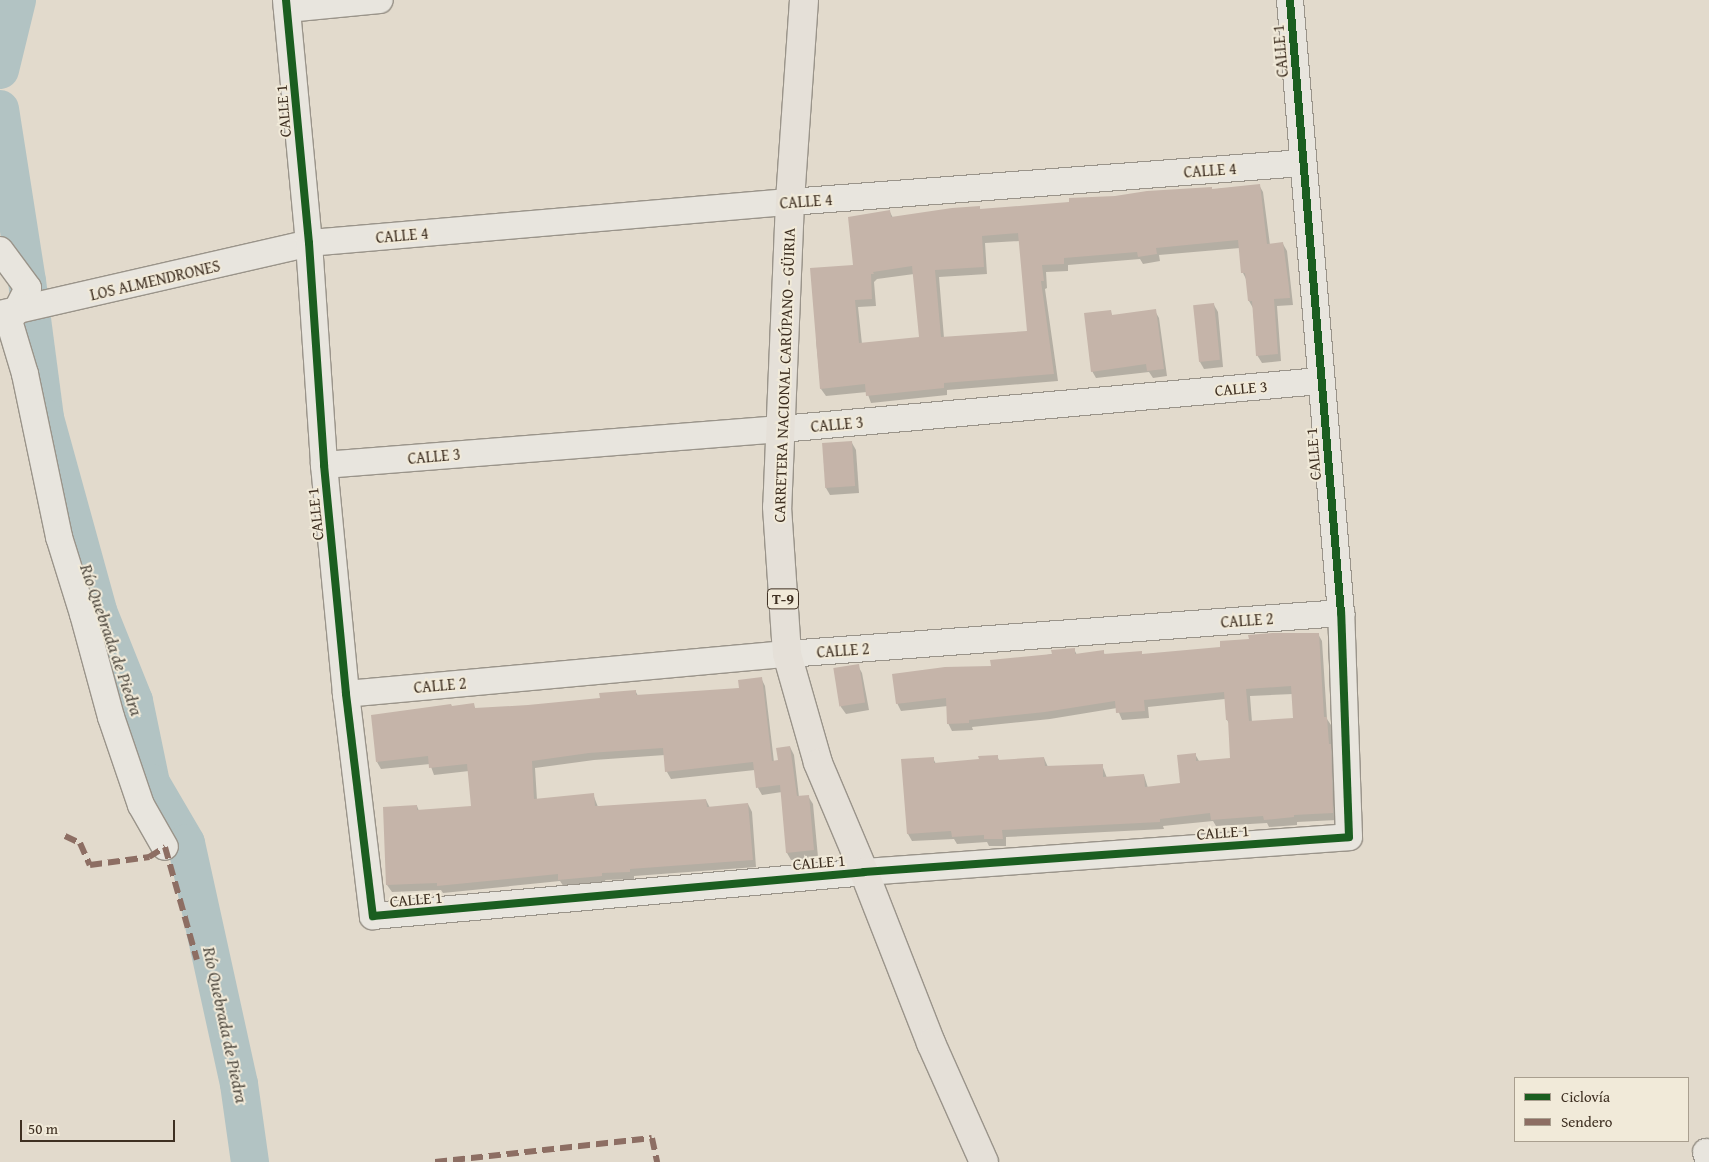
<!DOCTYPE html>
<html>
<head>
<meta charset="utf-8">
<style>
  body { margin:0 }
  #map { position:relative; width:1709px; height:1162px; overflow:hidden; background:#e2dacc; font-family:"Gentium Book Plus",serif }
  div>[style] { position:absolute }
  .shadow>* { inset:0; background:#0003 }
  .river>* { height:38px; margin:-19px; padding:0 19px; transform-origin:19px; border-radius:19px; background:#b2c3c3 }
  .building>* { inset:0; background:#c5b4a9; transform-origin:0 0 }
  .roads { filter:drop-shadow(1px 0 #9a948a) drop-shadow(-1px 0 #9a948a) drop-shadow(0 1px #9a948a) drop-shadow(0 -1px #9a948a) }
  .minor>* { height:26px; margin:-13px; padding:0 13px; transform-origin:13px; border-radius:13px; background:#e8e5de }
  .highway>* { height:28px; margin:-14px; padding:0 14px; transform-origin:14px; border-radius:14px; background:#e5e0d8 }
  .quiet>* { height:6px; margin-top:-3px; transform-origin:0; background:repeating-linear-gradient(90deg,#8d6e63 0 12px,transparent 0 18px) }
  .cycleway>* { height:8px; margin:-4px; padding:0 4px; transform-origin:4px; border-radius:4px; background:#1b5e20 }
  span { translate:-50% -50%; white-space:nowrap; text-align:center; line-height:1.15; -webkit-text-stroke:4px #f1ead9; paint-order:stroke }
  .shield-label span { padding:1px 4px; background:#f1ead9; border:1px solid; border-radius:4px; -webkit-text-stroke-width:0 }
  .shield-label { font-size:15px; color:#3e2f21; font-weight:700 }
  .street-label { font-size:16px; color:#3e2f21 }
  .water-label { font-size:18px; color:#514b41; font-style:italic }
  .legend { position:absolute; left:1514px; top:1077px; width:175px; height:65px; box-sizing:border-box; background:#f1ead9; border:1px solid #a99f8f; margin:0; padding:6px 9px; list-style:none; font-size:15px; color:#3e2f21 }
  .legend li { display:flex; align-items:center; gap:10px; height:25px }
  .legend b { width:25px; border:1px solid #a99f8f }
  .scale { position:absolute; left:20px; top:1120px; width:155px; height:22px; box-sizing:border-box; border:2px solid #3e2f21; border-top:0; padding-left:6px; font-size:15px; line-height:18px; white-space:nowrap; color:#3e2f21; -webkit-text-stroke:4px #f1ead9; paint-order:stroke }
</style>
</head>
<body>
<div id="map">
  <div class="shadow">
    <i style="clip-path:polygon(evenodd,1259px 185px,1263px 192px,1270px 245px,1283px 244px,1287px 251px,1293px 305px,1277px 306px,1281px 361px,1262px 363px,1257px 355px,1253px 308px,1249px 301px,1247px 281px,1243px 273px,1240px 248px,1159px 255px,1160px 261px,1143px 264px,1140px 259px,1068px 265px,1068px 271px,1046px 272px,1047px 288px,1045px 289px,1058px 381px,947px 390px,947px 395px,871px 403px,867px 392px,826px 396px,821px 389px,816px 340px,854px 266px,890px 212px,893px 218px,979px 207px,981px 210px,1071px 203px,1259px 185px,1020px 241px,1028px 332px,944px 338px,939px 277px,987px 274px,985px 243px,1020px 241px,1259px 185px,914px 274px,920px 338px,862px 344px,858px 307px,876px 306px,874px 282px,877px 279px,914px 274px)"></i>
    <i style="clip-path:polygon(1214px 305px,1218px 312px,1223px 367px,1204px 369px,1200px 362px)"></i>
    <i style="clip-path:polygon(1110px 311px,1113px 317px,1155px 311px,1159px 318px,1167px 376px,1153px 378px,1149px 372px,1096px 378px,1092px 371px)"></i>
    <i style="clip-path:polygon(852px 443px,856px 450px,859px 493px,830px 495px,826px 488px)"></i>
    <i style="clip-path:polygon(evenodd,1318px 634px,1322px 641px,1327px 719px,1331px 725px,1334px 753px,1337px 820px,1297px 822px,1297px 825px,1269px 827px,1267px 823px,1216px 826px,1213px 821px,1163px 826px,1164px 829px,1006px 837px,1006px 846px,989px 846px,987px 842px,957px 844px,954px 839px,912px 841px,908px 834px,933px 758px,936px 764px,980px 761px,997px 756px,1000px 762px,1044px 758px,1048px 767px,1102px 765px,1107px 778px,1144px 775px,1148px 788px,1181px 784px,1195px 754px,1199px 761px,1231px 759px,1230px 725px,1227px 720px,1225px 699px,1148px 707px,1149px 718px,1122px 720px,1117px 708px,1050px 719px,972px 727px,973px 730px,952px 731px,948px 723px,948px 706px,901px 711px,897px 703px,992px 667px,1074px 649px,1077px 655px,1103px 651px,1105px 655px,1142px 655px,1222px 648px,1318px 634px,1293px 694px,1294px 719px,1252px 722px,1250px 696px,1293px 694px)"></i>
    <i style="clip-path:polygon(858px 666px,862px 673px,869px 710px,846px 714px,841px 707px,835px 670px)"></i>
    <i style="clip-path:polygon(761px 678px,765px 686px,774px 762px,779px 761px,790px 747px,794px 755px,799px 797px,808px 796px,813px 804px,818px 857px,791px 860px,787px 853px,782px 792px,762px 795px,758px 788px,755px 770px,671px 779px,667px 772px,665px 755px,594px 760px,535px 768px,537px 800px,593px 794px,598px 807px,706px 800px,710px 808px,748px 804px,752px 812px,756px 867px,634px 876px,634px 879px,605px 880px,606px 883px,564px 887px,560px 881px,443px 893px,441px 890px,392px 892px,387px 885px,417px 806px,419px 811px,472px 807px,469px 771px,434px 775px,430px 764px,381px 769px,377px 762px,452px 707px,473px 705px,476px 709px,528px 707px,601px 699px,636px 692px,638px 696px,741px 689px)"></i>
  </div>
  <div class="river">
    <i style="left:0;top:70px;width:72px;rotate:-76.3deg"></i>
    <i style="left:0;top:109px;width:174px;rotate:81.1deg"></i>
    <i style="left:27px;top:281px;width:138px;rotate:82.5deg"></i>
    <i style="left:45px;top:418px;width:200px;rotate:74.6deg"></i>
    <i style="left:98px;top:611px;width:97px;rotate:68.2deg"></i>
    <i style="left:134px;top:701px;width:84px;rotate:78.3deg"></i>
    <i style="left:151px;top:783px;width:69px;rotate:59.7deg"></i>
    <i style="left:186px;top:843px;width:247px;rotate:77.6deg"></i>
    <i style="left:239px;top:1084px;width:79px;rotate:82deg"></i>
  </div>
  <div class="building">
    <i style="clip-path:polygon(evenodd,1260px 184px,1267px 244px,1283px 242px,1289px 287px,1290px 298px,1274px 299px,1278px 354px,1256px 356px,1252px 301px,1248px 301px,1245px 273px,1241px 273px,1238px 240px,1156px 248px,1157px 254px,1138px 257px,1137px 252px,1064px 258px,1064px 264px,1042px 265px,1044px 281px,1041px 281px,1054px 374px,944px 383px,944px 388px,866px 396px,865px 384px,820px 389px,810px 268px,853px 265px,848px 217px,890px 210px,891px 217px,952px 208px,980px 206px,980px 209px,1069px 202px,1069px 198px,1115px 196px,1147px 191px,1212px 187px,1212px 189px,1260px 184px,1018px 233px,1027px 331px,941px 337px,935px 270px,984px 267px,982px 236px,1018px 233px,1260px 184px,912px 266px,919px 337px,859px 343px,855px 300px,872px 299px,871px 274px,874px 274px,873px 272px,912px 266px)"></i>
    <i style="left:1214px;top:303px;width:57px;height:21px;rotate:84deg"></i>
    <i style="clip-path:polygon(1156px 309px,1164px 369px,1147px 371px,1146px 364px,1091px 372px,1084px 313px,1111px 310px,1112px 315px)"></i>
    <i style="left:852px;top:441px;width:45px;height:30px;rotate:86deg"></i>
    <i style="clip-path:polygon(evenodd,1272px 633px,1319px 633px,1324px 717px,1327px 717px,1329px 744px,1331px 744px,1333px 813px,1294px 815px,1294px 817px,1264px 820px,1263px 816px,1211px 820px,1210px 813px,1160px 819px,1160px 822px,1002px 830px,1003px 839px,984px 839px,984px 835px,952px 837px,951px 831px,907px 834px,901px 759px,934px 757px,934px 763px,979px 759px,978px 756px,998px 755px,998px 760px,1044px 757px,1045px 766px,1103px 764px,1103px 777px,1144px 774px,1145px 787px,1180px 783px,1177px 755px,1196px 753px,1196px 761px,1230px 758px,1228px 720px,1226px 720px,1224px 692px,1144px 700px,1145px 711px,1116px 713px,1115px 701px,1045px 712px,969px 720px,969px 723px,947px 724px,946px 698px,896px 704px,892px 674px,945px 667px,991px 666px,990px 660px,1052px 654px,1051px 650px,1075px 648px,1075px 654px,1104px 650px,1104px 654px,1142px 651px,1142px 654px,1220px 647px,1220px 641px,1249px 639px,1248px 635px,1272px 633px,1291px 686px,1293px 718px,1249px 721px,1246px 689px,1291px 686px)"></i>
    <i style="left:859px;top:664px;width:39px;height:26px;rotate:81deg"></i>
    <i style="clip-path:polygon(762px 677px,772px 761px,778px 760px,776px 748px,790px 746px,797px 796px,809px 795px,814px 850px,786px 853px,780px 785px,756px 788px,753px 762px,665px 772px,663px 748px,589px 753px,532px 761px,534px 799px,594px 793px,595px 806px,599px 806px,706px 799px,707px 807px,748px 803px,753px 860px,630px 869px,630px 872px,602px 873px,602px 876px,558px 880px,558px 874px,437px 886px,437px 883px,386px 885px,383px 807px,417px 805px,417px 810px,471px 806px,467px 764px,429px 768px,428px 756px,376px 762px,371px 715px,451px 704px,452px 706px,474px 703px,475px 708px,528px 705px,600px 698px,599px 693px,636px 690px,636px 695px,739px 688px,738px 680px)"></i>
  </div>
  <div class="roads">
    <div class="minor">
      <i style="left:286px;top:0;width:244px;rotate:84.6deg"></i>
      <i style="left:309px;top:243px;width:223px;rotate:86.1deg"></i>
      <i style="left:324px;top:465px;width:230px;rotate:84.5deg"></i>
      <i style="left:346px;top:694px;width:224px;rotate:83.1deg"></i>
      <i style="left:373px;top:916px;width:493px;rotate:-5.1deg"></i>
      <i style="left:864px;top:872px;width:486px;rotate:-4.1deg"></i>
      <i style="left:1349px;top:837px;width:224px;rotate:-92deg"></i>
      <i style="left:1341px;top:613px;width:615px;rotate:-94.76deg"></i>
      <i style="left:287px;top:9px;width:93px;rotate:-5.5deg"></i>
      <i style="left:0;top:250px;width:47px;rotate:53.6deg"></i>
      <i style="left:28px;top:288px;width:28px;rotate:117deg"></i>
      <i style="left:0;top:314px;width:317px;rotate:-12.9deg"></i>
      <i style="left:309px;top:243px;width:483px;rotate:-4.9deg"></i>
      <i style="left:790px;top:202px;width:514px;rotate:-4.35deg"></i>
      <i style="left:7px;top:314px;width:63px;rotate:73.3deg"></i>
      <i style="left:25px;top:374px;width:167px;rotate:78.2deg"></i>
      <i style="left:59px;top:537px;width:81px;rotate:72.7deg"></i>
      <i style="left:83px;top:614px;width:107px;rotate:74.8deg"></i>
      <i style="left:111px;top:717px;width:93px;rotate:71.2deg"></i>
      <i style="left:141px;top:805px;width:48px;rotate:60.3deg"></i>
      <i style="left:324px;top:465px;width:458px;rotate:-4.5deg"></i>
      <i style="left:781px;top:429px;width:541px;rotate:-5.09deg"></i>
      <i style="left:346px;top:694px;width:443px;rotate:-5.2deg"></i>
      <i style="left:787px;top:654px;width:556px;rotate:-4.23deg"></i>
      <i style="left:1706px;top:1152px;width:10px;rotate:73deg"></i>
    </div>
    <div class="highway">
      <i style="left:804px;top:0;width:202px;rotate:94deg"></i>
      <i style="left:790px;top:202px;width:305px;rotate:92.4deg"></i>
      <i style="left:777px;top:507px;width:147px;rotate:86.1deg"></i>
      <i style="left:787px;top:654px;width:113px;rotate:74.1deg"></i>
      <i style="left:818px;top:763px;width:118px;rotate:67.1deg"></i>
      <i style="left:864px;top:872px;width:184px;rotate:68.6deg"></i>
      <i style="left:931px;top:1043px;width:130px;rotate:66deg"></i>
    </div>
  </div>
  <div class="quiet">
    <i style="left:65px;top:836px;width:17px;rotate:25deg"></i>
    <i style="left:80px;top:843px;width:24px;rotate:66deg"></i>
    <i style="left:90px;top:865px;width:60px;rotate:-7.7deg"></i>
    <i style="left:149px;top:857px;width:19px;rotate:-32deg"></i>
    <i style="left:165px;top:847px;width:117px;rotate:74.2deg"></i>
    <i style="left:435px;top:1162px;width:218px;rotate:-6.3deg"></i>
    <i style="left:652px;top:1138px;width:25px;rotate:78deg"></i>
  </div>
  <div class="cycleway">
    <i style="left:286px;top:0;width:244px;rotate:84.6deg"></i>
    <i style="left:309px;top:243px;width:223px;rotate:86.1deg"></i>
    <i style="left:324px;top:465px;width:230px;rotate:84.5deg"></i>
    <i style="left:346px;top:694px;width:224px;rotate:83.1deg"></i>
    <i style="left:373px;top:916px;width:493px;rotate:-5.1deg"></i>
    <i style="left:864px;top:872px;width:486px;rotate:-4.1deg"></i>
    <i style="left:1349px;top:837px;width:224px;rotate:-92deg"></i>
    <i style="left:1341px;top:613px;width:615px;rotate:-94.76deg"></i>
  </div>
  <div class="shield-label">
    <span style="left:783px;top:599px">T-9</span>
  </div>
  <div class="street-label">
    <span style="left:1280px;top:51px;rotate:-95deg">CALLE 1</span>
    <span style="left:283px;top:111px;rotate:-95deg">CALLE 1</span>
    <span style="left:1210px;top:170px;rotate:-4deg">CALLE 4</span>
    <span style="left:806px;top:201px;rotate:-4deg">CALLE 4</span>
    <span style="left:402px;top:235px;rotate:-5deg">CALLE 4</span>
    <span style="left:155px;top:280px;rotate:-13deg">LOS ALMENDRONES</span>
    <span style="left:784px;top:375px;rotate:-88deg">CARRETERA NACIONAL CARÚPANO - GÜIRIA</span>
    <span style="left:1241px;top:388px;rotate:-5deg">CALLE 3</span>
    <span style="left:837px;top:424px;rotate:-5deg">CALLE 3</span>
    <span style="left:1313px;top:454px;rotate:-95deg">CALLE 1</span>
    <span style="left:434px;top:456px;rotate:-5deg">CALLE 3</span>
    <span style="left:315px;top:514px;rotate:-96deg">CALLE 1</span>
    <span style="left:1247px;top:620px;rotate:-4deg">CALLE 2</span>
    <span style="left:843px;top:650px;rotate:-4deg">CALLE 2</span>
    <span style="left:440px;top:685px;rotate:-5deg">CALLE 2</span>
    <span style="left:1223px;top:832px;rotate:-4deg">CALLE 1</span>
    <span style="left:819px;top:862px;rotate:-5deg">CALLE 1</span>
    <span style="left:416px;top:899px;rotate:-5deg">CALLE 1</span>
  </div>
  <div class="water-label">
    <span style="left:111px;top:640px;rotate:71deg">Río Quebrada de Piedra</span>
    <span style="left:225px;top:1025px;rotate:78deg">Río Quebrada de Piedra</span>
  </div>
  <ul class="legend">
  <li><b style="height:6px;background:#1b5e20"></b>Ciclovía</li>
  <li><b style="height:6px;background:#8d6e63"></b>Sendero</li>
  </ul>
  <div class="scale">50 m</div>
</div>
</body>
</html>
